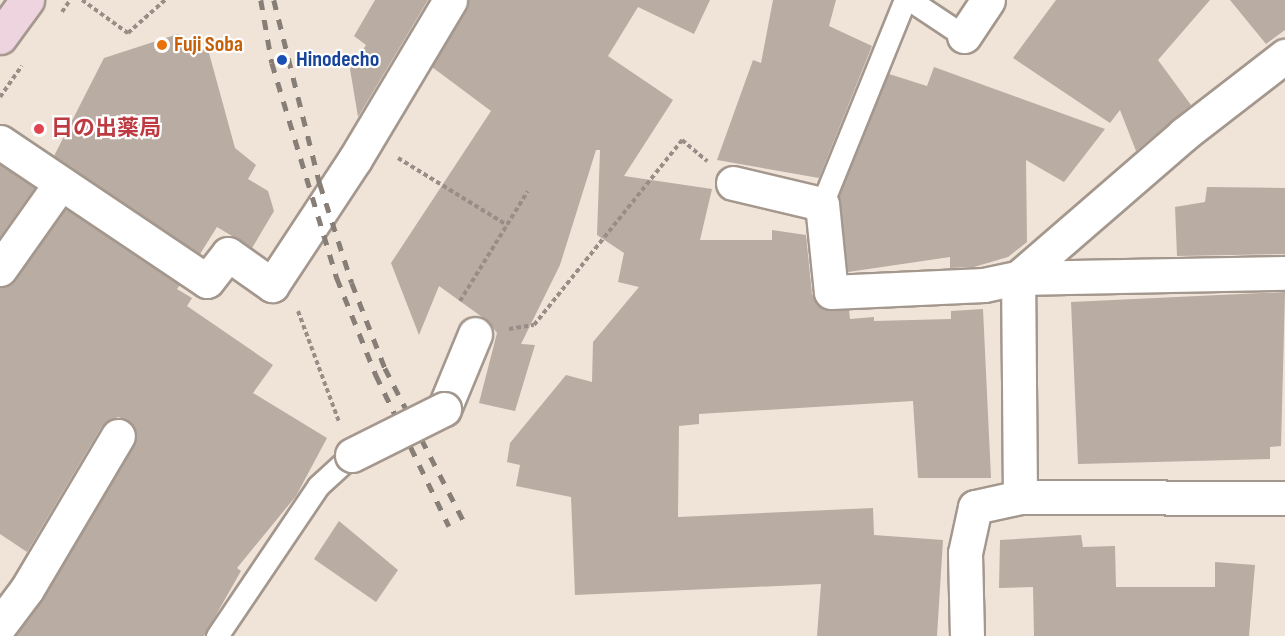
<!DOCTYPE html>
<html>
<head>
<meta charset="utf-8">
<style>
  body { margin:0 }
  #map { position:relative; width:1285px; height:636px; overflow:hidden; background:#f0e3d8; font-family:"Sofia Sans Condensed","Noto Sans JP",sans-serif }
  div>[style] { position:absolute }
  .building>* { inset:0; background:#b9aca2 }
  .path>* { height:4px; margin-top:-2px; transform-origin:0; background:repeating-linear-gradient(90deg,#988e87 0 4.5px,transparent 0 7.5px) }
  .roads { filter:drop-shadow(2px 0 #a4988e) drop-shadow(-2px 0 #a4988e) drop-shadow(0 2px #a4988e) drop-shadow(0 -2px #a4988e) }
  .service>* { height:21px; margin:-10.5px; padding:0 10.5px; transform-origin:10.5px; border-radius:10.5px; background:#fff }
  .minor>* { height:33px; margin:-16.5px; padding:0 16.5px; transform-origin:16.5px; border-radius:16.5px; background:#fff }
  .secondary>* { height:33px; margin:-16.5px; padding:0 16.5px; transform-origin:16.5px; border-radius:16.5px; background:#edd4de }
  .rail>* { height:4.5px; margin-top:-2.25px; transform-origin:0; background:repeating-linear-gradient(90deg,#877f77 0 10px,transparent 0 20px) }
  .bridges { filter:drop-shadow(2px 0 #a4988e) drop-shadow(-2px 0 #a4988e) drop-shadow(0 2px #a4988e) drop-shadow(0 -2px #a4988e) }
  .minor-bridge>* { height:33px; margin:-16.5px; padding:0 16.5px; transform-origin:16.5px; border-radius:16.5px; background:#fff }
  .dots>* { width:16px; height:16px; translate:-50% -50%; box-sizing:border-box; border:3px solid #fff; border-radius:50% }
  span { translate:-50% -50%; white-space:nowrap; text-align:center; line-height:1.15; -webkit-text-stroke:4.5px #fff; paint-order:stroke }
  .food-label { font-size:22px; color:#c56008; font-weight:700 }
  .left { translate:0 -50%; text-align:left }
  .transit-label { font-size:22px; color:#164399; font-weight:700 }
  .health-label { font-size:22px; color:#be3a42; font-weight:700 }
</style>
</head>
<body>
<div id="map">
  <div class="building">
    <i style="clip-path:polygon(375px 0,428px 0,358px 117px,350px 69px,366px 45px,354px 36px)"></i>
    <i style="clip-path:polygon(469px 0,710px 0,694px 34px,638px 7px,608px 56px,673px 100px,624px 176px,712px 189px,700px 240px,772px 240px,772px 230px,806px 235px,812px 294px,823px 309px,849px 310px,850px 319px,874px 317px,874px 321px,951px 319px,951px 311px,983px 309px,991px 478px,918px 478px,913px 401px,699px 414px,699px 424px,679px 426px,678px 517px,873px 508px,874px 535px,943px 540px,937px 636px,817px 636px,821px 584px,575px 595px,571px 497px,516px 486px,520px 465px,507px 462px,510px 443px,566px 375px,592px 382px,593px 342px,639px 287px,618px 282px,624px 253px,597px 235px,600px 150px,596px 150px,560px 265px,521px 344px,535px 345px,515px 411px,479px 403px,497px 333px,489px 322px,439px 286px,419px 335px,391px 263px,491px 111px,432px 67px)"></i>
    <i style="clip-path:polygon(773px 0,836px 0,829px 26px,872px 46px,819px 178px,717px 160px,753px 60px,761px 63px)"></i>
    <i style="clip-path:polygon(1056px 0,1210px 0,1158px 60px,1191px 105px,1136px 151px,1120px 110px,1110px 123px,1013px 58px)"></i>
    <i style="clip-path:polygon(1230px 0,1285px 0,1285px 30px,1266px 44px)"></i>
    <i style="clip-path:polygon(178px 34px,209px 53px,235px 148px,256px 165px,248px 179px,268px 191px,274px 211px,252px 248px,217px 227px,200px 254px,54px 156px,104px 58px)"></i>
    <i style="clip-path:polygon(934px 67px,1105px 129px,1064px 182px,1026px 160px,1027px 242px,1008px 257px,974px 267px,950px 268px,950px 257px,848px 272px,839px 195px,889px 74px,927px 86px)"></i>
    <i style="clip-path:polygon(0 165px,35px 188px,0 237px)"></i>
    <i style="clip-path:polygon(1207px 187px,1285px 188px,1285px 254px,1177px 256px,1175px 207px,1205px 202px)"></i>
    <i style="clip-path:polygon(66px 209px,180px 285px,177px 289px,192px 298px,187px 306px,273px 365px,253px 393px,327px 438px,296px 496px,237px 568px,241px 571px,204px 636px,16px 636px,43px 599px,137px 437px,127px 420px,118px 417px,102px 426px,27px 552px,0 534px,0 287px,15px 280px)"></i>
    <i style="clip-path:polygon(1285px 292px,1281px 446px,1270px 447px,1270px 459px,1078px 464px,1071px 302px)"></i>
    <i style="clip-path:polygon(339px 521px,398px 570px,376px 602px,314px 559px)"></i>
    <i style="clip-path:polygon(1081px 535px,1083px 547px,1115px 546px,1116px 587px,1215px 587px,1215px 562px,1255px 565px,1249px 636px,1034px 636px,1033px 587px,999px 588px,1000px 540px)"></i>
  </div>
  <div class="path">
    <i style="left:82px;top:0;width:57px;rotate:35.7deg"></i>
    <i style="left:128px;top:33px;width:50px;rotate:-41.7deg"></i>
    <i style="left:62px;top:12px;width:14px;rotate:-56deg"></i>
    <i style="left:0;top:97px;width:38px;rotate:-55deg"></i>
    <i style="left:398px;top:158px;width:128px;rotate:31.6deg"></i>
    <i style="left:460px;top:301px;width:129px;rotate:-58.3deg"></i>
    <i style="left:298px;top:311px;width:118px;rotate:69.7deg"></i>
    <i style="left:509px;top:329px;width:25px;rotate:-9deg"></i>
    <i style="left:534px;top:325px;width:237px;rotate:-51.3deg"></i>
    <i style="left:682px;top:140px;width:33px;rotate:40deg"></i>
  </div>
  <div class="roads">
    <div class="service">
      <i style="left:910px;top:0;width:65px;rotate:33.7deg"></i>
      <i style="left:822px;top:204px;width:220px;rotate:-67.9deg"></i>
      <i style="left:217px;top:636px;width:181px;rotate:-56deg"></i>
      <i style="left:318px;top:486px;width:46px;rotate:-42.4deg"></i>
    </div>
    <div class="minor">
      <i style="left:964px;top:36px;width:43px;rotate:-56.3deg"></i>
      <i style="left:0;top:142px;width:249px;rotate:33.9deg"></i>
      <i style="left:207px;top:281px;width:34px;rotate:-52deg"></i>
      <i style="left:228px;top:254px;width:54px;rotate:35.2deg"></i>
      <i style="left:272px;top:285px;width:151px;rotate:-56.6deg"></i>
      <i style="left:355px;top:159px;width:185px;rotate:-59.1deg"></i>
      <i style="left:733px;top:183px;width:91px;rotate:13.3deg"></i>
      <i style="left:822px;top:204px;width:88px;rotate:84.2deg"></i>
      <i style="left:831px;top:292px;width:153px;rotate:-2.6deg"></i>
      <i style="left:984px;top:285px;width:35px;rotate:-12deg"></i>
      <i style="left:1018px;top:278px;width:267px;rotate:-1.1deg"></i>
      <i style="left:0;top:269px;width:105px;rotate:-54.7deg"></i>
      <i style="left:444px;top:409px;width:81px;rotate:-67.5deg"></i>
      <i style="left:1020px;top:497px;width:265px;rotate:0.2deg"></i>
      <i style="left:0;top:625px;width:45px;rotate:-53.1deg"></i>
      <i style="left:27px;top:589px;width:178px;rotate:-59.3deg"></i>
      <i style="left:967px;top:636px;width:83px;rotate:-91.4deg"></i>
      <i style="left:965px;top:553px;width:47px;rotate:-77.7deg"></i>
      <i style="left:975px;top:507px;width:46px;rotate:-12.5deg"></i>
      <i style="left:1020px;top:497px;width:219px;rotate:-90.5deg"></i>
      <i style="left:1018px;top:278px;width:220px;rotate:-40.9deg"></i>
      <i style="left:1184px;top:134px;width:128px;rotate:-37.7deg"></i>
    </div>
    <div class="secondary">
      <i style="left:0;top:37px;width:46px;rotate:-53.9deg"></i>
    </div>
  </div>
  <div class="rail">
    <i style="left:261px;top:0;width:64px;rotate:80.1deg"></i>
    <i style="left:272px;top:63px;width:225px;rotate:73.2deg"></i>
    <i style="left:337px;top:278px;width:105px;rotate:68.1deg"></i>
    <i style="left:376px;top:375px;width:168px;rotate:64.2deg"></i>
    <i style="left:274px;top:0;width:190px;rotate:76deg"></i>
    <i style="left:320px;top:184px;width:104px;rotate:72.1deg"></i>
    <i style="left:352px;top:283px;width:91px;rotate:68.8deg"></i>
    <i style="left:385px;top:368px;width:171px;rotate:62.8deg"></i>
  </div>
  <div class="bridges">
    <div class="minor-bridge">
      <i style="left:352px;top:455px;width:103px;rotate:-26.6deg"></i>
    </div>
  </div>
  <div class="dots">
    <i style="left:162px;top:45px;background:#e8710a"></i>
    <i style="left:282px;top:60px;background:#1a4fb4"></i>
    <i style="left:39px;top:129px;background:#e0444e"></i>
  </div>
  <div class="food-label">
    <span class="left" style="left:174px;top:45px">Fuji Soba</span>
  </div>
  <div class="transit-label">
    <span class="left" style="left:296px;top:60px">Hinodecho</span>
  </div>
  <div class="health-label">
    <span class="left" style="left:51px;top:129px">日の出薬局</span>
  </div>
</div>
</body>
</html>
